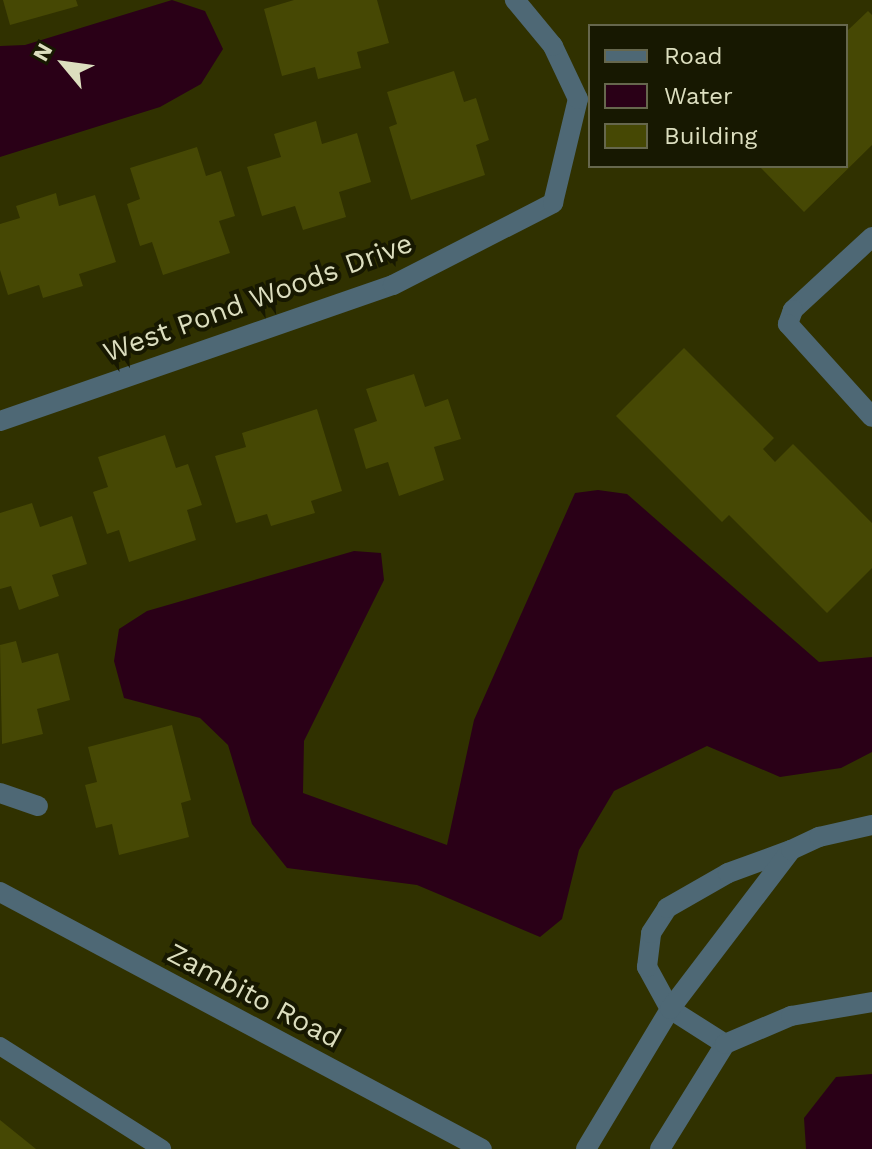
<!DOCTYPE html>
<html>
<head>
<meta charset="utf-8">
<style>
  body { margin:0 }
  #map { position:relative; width:872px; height:1149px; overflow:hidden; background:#303100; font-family:"Work Sans",sans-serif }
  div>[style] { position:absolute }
  .water>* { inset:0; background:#2a0017 }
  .building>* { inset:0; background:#464804 }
  .lane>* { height:18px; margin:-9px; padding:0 9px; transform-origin:9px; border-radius:9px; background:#4e6875 }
  .street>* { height:20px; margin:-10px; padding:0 10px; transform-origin:10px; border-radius:10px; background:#4e6875 }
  span { translate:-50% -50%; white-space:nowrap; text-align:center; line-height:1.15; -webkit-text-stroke:8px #171801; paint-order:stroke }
  .street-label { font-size:28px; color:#dcdebf }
  .legend { position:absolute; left:588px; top:24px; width:260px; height:144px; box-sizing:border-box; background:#171801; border:2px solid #66674d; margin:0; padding:10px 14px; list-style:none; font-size:24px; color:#dcdebf }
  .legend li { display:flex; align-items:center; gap:16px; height:40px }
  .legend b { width:40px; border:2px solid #66674d }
  .north { position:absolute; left:24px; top:24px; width:80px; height:80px; -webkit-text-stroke:6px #171801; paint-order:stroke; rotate:299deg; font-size:22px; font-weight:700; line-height:32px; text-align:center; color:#dcdebf }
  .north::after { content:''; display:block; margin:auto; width:28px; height:36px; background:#dcdebf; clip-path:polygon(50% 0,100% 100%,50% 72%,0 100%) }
</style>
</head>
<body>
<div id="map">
  <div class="water">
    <i style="clip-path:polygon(172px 0,205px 11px,223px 49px,201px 84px,160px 107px,0 157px,0 46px,25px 45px)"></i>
    <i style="clip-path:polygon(598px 490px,627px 494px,819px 662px,872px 657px,872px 752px,841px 768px,780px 777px,707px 746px,614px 791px,579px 850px,562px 919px,540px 937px,417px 885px,287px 868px,252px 824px,228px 745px,200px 718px,124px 698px,114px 661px,119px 629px,147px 611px,354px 551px,381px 553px,384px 580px,304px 741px,303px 793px,447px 845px,474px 720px,575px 493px)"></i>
    <i style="clip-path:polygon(872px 1074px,872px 1149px,806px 1149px,804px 1118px,836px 1077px)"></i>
  </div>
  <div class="building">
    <i style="clip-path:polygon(3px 0,76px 0,78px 6px,10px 25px)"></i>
    <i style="clip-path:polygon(294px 0,377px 0,389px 43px,357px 52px,361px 68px,318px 79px,315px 67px,282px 76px,264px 9px)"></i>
    <i style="clip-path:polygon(868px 11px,872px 15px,872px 145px,804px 212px,759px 166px,846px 166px,846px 32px)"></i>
    <i style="clip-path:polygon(454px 71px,464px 102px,476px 98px,489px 140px,476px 145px,485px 175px,411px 200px,389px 127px,397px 124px,387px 92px)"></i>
    <i style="clip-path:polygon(316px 121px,322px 144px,357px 133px,371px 182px,339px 192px,346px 217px,303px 230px,295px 206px,262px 216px,247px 167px,281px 157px,274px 134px)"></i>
    <i style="clip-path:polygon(197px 147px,206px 176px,221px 171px,235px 216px,219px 221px,230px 253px,163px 275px,152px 242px,140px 246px,127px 204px,140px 199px,130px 168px)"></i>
    <i style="clip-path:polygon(56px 193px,59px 206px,95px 195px,116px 262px,79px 274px,83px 286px,43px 298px,39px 285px,8px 295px,0 270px,0 224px,20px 218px,16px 206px)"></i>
    <i style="clip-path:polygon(684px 348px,774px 438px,763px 449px,775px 462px,793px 444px,872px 523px,872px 568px,827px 613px,729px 515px,722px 522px,616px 416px)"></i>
    <i style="clip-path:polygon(414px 374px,425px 407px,448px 399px,461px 439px,434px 447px,444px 480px,399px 496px,388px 462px,366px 469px,354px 429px,377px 421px,366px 389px)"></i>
    <i style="clip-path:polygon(317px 409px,342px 491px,311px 501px,315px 513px,271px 526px,267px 514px,236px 523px,215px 456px,246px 447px,242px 433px)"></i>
    <i style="clip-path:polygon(165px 435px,176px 468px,188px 464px,202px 505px,187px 510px,196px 540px,129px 562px,119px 530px,107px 534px,93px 492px,108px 487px,98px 457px)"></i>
    <i style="clip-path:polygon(32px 503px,40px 527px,72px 516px,87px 564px,52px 575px,59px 596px,19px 610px,11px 586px,0 589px,0 513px)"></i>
    <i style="clip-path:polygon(16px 641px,22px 663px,58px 653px,70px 700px,37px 709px,43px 734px,2px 744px,0 645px)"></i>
    <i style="clip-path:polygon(172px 725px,191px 800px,181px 803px,189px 837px,119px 855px,112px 824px,96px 828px,85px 785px,97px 782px,88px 747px)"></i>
    <i style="clip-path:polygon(0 1120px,36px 1149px,0 1149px)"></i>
  </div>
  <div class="lane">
    <i style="left:0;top:1046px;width:192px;rotate:32.4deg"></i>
  </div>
  <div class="street">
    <i style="left:872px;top:237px;width:108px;rotate:137.3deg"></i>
    <i style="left:793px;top:310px;width:15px;rotate:110deg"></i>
    <i style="left:788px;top:324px;width:125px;rotate:47.9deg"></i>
    <i style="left:0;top:421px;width:416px;rotate:-19.1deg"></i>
    <i style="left:393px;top:285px;width:180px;rotate:-27.1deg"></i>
    <i style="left:553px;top:203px;width:107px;rotate:-76.5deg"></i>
    <i style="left:578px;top:99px;width:59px;rotate:-115.3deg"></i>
    <i style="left:553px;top:46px;width:60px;rotate:-129.6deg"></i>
    <i style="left:0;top:793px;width:40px;rotate:18.9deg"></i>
    <i style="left:0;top:892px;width:546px;rotate:28.07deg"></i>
    <i style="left:725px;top:1044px;width:65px;rotate:-147.5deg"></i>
    <i style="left:670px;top:1009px;width:48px;rotate:-118.7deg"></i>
    <i style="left:647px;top:967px;width:34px;rotate:-83deg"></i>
    <i style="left:651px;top:933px;width:30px;rotate:-57deg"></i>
    <i style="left:667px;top:908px;width:70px;rotate:-29.8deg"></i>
    <i style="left:728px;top:873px;width:67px;rotate:-20.1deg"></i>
    <i style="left:586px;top:1149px;width:163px;rotate:-59deg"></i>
    <i style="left:670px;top:1009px;width:200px;rotate:-52.7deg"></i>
    <i style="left:791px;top:850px;width:31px;rotate:-25deg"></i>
    <i style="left:819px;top:837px;width:54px;rotate:-12.8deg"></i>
    <i style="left:660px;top:1149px;width:123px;rotate:-58.2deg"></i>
    <i style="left:725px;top:1044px;width:72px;rotate:-23deg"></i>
    <i style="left:791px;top:1016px;width:82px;rotate:-9.8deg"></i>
  </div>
  <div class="street-label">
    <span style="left:258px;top:298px;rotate:-20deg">West Pond Woods Drive</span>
    <span style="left:254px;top:996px;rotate:28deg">Zambito Road</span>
  </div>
  <ul class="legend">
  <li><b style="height:10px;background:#4e6875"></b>Road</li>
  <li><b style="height:22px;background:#2a0017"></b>Water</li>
  <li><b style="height:22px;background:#464804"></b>Building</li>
  </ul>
  <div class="north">N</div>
</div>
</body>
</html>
